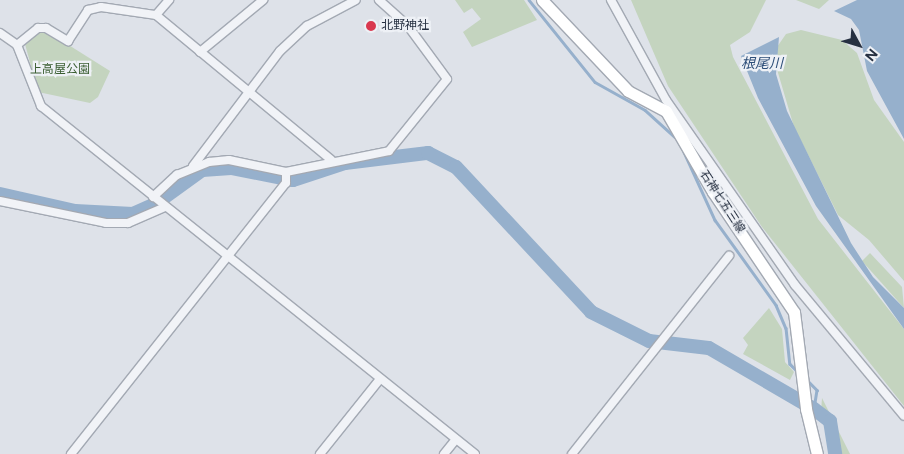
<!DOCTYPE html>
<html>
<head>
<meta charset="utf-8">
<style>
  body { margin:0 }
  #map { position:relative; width:904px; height:454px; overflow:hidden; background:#dee2e9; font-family:Figtree,"Noto Sans JP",sans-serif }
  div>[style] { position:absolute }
  .green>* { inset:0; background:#c4d4bf }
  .water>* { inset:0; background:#96b0cc }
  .stream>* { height:2.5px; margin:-1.25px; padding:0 1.25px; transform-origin:1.25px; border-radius:1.25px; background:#96b0cc }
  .river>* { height:14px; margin:-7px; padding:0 7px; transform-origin:7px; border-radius:7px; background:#96b0cc }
  .roads { filter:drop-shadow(1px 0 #a3a9b3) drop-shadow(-1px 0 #a3a9b3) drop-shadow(0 1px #a3a9b3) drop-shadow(0 -1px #a3a9b3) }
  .street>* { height:8px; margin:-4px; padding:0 4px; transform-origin:4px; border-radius:4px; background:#f1f3f7 }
  .secondary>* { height:11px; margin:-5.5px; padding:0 5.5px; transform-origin:5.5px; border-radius:5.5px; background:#fff }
  .dots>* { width:14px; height:14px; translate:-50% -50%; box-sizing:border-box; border:2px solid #eef1f6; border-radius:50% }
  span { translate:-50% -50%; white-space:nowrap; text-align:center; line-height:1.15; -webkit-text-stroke:4.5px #eef1f6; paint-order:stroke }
  .poi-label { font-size:12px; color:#263041 }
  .left { translate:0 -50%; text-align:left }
  .park-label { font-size:12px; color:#3a5e32 }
  .street-label { font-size:12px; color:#263041 }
  .water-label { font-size:14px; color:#2d4e78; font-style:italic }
  .north { position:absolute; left:834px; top:20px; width:50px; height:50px; -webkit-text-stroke:4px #eef1f6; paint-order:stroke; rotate:129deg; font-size:14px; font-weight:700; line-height:20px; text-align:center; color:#263041 }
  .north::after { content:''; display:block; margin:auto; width:18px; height:22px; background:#263041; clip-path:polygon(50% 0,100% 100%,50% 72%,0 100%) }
</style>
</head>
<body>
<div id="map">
  <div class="green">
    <i style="clip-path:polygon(455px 0,524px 0,537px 20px,472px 47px,463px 32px,481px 19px,472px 8px,464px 13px)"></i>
    <i style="clip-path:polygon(631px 0,766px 0,750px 32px,730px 45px,733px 57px,818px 219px,904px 329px,904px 406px,762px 227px,668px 86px)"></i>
    <i style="clip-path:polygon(796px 0,829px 0,819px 9px)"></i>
    <i style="clip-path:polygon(801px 30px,842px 40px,857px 53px,874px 100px,904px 142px,904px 281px,869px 240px,838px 215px,794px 127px,776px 66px,777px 47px,786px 34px)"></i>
    <i style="clip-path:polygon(48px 32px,110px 71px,98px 97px,90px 103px,38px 92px,25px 44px,35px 33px)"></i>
    <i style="clip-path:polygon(870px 253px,902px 287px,904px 308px,862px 261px)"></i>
    <i style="clip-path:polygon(769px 308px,782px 329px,785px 362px,794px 372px,790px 380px,743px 354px,748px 345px,743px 338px)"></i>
    <i style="clip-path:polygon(822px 398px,850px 454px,836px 454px,821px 412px)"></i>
  </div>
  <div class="water">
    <i style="clip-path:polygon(857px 0,904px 0,904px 139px,867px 71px,859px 30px,851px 19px,834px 11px)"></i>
    <i style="clip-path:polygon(779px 37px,776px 74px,787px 111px,851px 243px,873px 277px,904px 308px,904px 329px,816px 206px,758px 98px,741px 56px)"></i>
  </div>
  <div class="stream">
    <i style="left:529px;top:0;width:105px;rotate:51.2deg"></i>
    <i style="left:595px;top:82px;width:57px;rotate:29.2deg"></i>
    <i style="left:645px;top:110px;width:40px;rotate:42deg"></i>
    <i style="left:684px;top:152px;width:75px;rotate:65.5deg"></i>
    <i style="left:715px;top:220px;width:105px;rotate:54.3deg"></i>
    <i style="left:776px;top:305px;width:25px;rotate:67deg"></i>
    <i style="left:786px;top:328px;width:36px;rotate:84deg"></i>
    <i style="left:790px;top:364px;width:8px;rotate:45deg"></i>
    <i style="left:808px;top:381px;width:13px;rotate:45deg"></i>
    <i style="left:817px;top:390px;width:19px;rotate:99deg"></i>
  </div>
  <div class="river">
    <i style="left:0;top:194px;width:77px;rotate:12.8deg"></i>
    <i style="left:75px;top:211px;width:58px;rotate:3deg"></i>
    <i style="left:133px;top:214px;width:24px;rotate:-24deg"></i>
    <i style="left:155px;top:204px;width:58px;rotate:-35.9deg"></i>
    <i style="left:202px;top:170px;width:29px;rotate:-4deg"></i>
    <i style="left:231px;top:168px;width:63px;rotate:11deg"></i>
    <i style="left:293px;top:180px;width:55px;rotate:-18.1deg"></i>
    <i style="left:345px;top:163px;width:84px;rotate:-6.9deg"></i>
    <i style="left:428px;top:153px;width:31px;rotate:27deg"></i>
    <i style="left:456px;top:167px;width:198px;rotate:47deg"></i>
    <i style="left:591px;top:312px;width:65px;rotate:26.6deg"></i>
    <i style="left:649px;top:341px;width:60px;rotate:6.7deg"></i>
    <i style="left:709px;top:348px;width:121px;rotate:30.2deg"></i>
    <i style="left:814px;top:409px;width:20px;rotate:37deg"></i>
    <i style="left:830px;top:421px;width:33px;rotate:81deg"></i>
  </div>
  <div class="roads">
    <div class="street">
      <i style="left:611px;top:0;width:114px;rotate:61.2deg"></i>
      <i style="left:666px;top:100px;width:226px;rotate:55.1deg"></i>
      <i style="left:795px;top:285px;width:170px;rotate:50.2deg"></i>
      <i style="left:156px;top:15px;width:20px;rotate:-49deg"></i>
      <i style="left:0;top:33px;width:21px;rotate:35deg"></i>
      <i style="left:17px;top:45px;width:66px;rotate:68.5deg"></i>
      <i style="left:41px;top:106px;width:556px;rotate:38.72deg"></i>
      <i style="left:17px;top:45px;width:27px;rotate:-39deg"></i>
      <i style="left:38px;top:28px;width:8px"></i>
      <i style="left:46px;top:28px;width:26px;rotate:31deg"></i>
      <i style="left:68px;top:41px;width:37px;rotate:-57deg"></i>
      <i style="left:88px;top:10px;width:13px;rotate:-13deg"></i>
      <i style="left:101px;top:7px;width:56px;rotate:8.3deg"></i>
      <i style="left:156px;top:15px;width:227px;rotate:39.6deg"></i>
      <i style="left:200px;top:52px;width:82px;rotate:-39.5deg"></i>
      <i style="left:193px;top:166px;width:144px;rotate:-52.9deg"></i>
      <i style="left:280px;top:51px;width:37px;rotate:-43deg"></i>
      <i style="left:307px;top:26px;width:55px;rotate:-28deg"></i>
      <i style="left:153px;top:197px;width:33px;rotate:-43deg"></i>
      <i style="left:177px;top:175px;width:35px;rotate:-22deg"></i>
      <i style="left:209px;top:162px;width:20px;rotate:-6deg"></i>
      <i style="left:229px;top:160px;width:58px;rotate:11.9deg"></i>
      <i style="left:286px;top:172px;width:105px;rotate:-11.5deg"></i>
      <i style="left:389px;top:151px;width:92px;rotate:-51.1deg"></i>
      <i style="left:447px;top:79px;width:66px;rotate:-126.3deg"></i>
      <i style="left:408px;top:26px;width:39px;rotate:-138deg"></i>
      <i style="left:0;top:201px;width:108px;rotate:11.7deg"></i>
      <i style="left:106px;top:223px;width:22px"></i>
      <i style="left:128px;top:223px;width:40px;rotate:-23.4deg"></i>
      <i style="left:71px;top:454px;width:346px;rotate:-51.6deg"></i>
      <i style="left:286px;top:183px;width:11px;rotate:-90deg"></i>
      <i style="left:320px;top:454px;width:96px;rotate:-51.3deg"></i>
      <i style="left:444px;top:454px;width:19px;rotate:-51deg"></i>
      <i style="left:572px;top:454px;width:253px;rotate:-51.6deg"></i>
    </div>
    <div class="secondary">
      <i style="left:542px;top:0;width:125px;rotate:46.6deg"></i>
      <i style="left:628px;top:91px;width:43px;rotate:27.8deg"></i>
      <i style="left:666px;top:111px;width:94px;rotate:59.9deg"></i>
      <i style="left:713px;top:192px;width:145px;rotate:56deg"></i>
      <i style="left:794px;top:312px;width:98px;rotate:82.9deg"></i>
      <i style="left:806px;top:409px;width:46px;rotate:76.3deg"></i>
    </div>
  </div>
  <div class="dots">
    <i style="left:371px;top:26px;background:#d9384f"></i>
  </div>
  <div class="poi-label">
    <span class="left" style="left:381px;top:26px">北野神社</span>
  </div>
  <div class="park-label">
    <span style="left:60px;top:70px">上高屋公園</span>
  </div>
  <div class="street-label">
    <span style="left:722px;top:202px;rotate:57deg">石神七五三線</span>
  </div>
  <div class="water-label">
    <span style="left:762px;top:64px">根尾川</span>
  </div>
  <div class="north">N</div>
</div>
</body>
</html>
